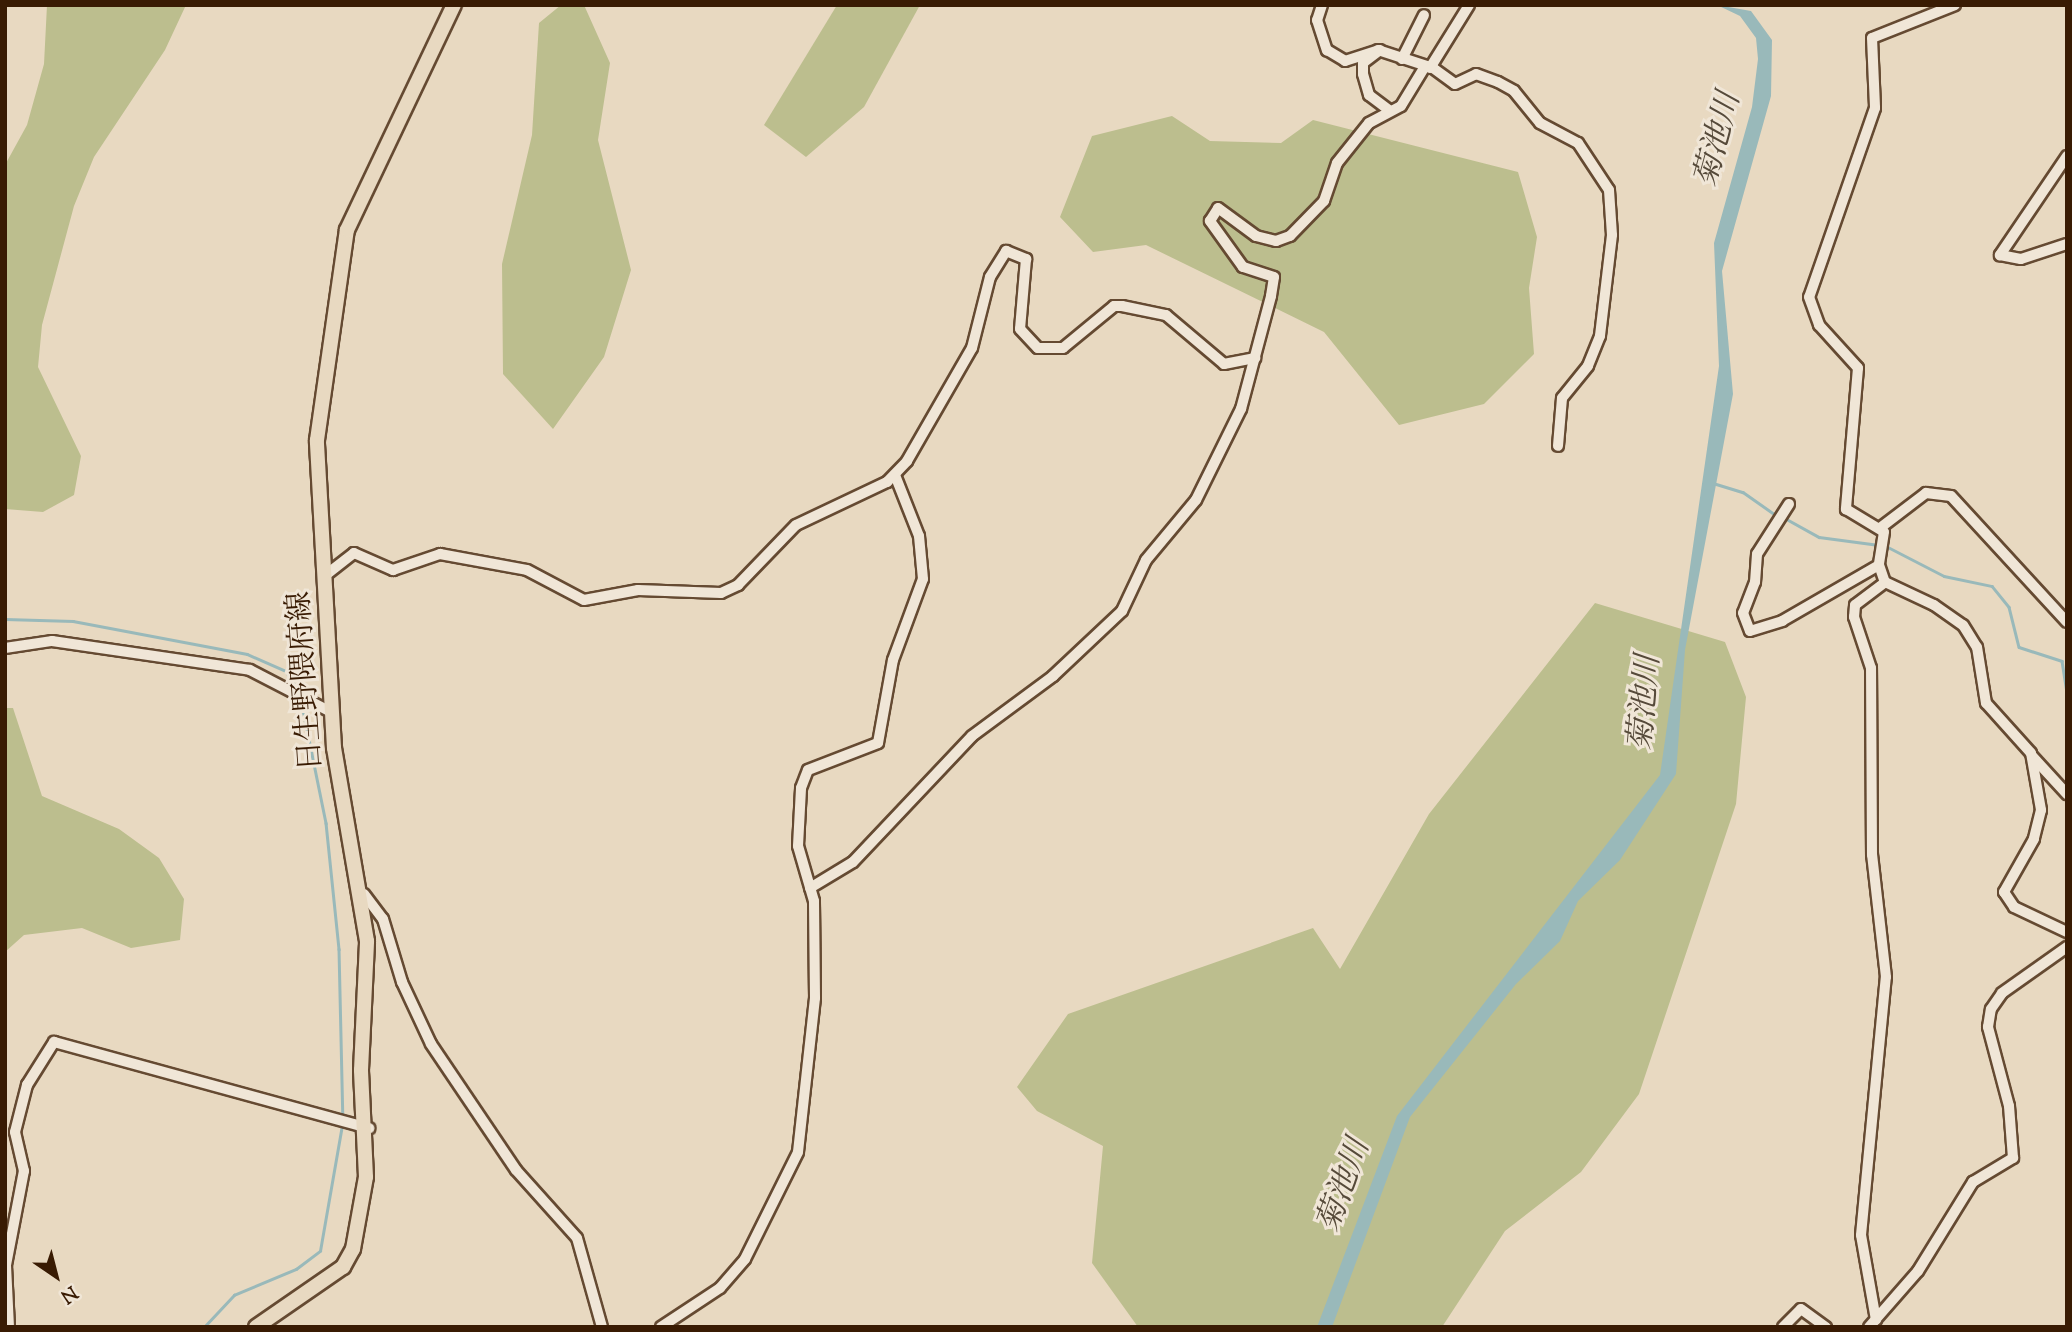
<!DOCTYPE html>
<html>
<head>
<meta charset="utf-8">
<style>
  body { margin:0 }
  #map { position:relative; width:2072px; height:1332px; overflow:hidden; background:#e8d9c1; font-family:"Sorts Mill Goudy","Noto Serif JP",serif }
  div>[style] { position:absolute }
  .green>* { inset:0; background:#bcbe8e }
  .water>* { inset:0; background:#99b9ba }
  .stream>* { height:2.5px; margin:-1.25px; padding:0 1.25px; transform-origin:1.25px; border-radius:1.25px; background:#99b9ba }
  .roads { filter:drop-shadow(2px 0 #654a32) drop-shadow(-2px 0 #654a32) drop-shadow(0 2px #654a32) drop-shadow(0 -2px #654a32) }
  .minor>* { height:10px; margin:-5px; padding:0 5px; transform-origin:5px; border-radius:5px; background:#f0e6d7 }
  .major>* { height:14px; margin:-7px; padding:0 7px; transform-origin:7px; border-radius:7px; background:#e8d9c1 }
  span { translate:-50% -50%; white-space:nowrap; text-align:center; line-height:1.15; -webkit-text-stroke:6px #f0e6d7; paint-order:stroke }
  .street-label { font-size:30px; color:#391b03 }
  .water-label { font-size:32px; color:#564a3a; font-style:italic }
  .frame { position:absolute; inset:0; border:7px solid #391b03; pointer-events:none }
  .north { position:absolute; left:21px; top:1241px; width:70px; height:70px; -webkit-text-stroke:5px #f0e6d7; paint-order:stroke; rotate:145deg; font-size:19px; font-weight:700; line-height:28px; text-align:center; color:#391b03 }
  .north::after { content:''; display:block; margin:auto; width:24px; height:32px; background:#391b03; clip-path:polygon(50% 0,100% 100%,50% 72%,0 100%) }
</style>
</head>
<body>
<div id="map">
  <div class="green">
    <i style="clip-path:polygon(47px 5px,186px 5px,165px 50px,94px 157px,74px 206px,42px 325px,38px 367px,81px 456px,74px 495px,43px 512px,5px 509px,5px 165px,27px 125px,44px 64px)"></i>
    <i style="clip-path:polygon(561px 5px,584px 5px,610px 63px,598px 140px,631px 270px,604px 357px,553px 429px,503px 374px,502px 264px,532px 135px,539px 23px)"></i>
    <i style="clip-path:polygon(837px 5px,920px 5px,864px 107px,806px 157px,764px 125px)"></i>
    <i style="clip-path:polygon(1172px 116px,1210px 141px,1281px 143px,1313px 120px,1518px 172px,1537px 237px,1529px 288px,1534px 354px,1484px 404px,1399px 425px,1324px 332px,1146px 245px,1093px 252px,1060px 217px,1092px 136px)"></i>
    <i style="clip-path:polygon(1595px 603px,1725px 642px,1746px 697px,1736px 804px,1639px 1094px,1581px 1172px,1505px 1231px,1442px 1327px,1138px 1327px,1092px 1263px,1103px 1146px,1037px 1111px,1017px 1087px,1068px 1014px,1313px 928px,1340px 969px,1429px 814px)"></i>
    <i style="clip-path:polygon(5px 708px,13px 708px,42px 796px,119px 829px,159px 858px,184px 899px,180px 940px,131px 948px,82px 928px,24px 935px,5px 952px)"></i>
  </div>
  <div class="water">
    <i style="clip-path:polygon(1717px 5px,1751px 11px,1772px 40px,1771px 96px,1722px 271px,1733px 394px,1685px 650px,1676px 774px,1620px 860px,1578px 901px,1560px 941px,1516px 984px,1410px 1117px,1332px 1327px,1317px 1327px,1397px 1116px,1660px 775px,1719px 366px,1714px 243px,1752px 107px,1758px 59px,1756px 38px,1740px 16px)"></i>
  </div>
  <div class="stream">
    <i style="left:1713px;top:483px;width:31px;rotate:17deg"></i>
    <i style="left:1743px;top:492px;width:42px;rotate:35.2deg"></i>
    <i style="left:1783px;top:517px;width:41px;rotate:29.1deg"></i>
    <i style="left:1819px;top:537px;width:62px;rotate:7.5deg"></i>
    <i style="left:1886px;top:546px;width:65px;rotate:27.3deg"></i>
    <i style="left:1944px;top:576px;width:49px;rotate:11.8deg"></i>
    <i style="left:1992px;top:586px;width:27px;rotate:51deg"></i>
    <i style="left:2009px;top:607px;width:41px;rotate:76deg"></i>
    <i style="left:2019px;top:647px;width:45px;rotate:18deg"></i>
    <i style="left:2062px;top:661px;width:31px;rotate:81deg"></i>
    <i style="left:5px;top:619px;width:68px;rotate:1.7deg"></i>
    <i style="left:73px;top:621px;width:177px;rotate:10.7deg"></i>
    <i style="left:247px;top:654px;width:43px;rotate:23.6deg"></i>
    <i style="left:286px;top:671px;width:22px;rotate:58deg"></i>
    <i style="left:301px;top:700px;width:126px;rotate:78.5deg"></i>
    <i style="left:326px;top:823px;width:127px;rotate:84.1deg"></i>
    <i style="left:339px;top:949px;width:170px;rotate:88.7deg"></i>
    <i style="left:204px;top:1327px;width:44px;rotate:-46.8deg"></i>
    <i style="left:234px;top:1295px;width:67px;rotate:-22.8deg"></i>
    <i style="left:296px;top:1269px;width:30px;rotate:-37deg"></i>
    <i style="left:320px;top:1251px;width:128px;rotate:-80.1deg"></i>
  </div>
  <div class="roads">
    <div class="minor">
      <i style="left:1322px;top:5px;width:16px;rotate:108deg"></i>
      <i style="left:1317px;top:20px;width:32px;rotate:72deg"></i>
      <i style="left:1327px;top:50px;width:21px;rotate:31deg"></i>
      <i style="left:1345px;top:61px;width:35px;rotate:-18deg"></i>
      <i style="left:1378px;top:50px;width:58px;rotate:18.1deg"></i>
      <i style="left:1433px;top:68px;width:27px;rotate:36deg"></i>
      <i style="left:1455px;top:84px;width:23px;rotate:-25deg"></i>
      <i style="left:1476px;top:74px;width:23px;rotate:20deg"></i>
      <i style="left:1498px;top:82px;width:18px;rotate:29deg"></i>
      <i style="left:1514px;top:91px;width:41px;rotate:50.9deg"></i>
      <i style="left:1540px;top:123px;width:43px;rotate:27.8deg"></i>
      <i style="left:1578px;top:143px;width:56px;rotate:56.6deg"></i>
      <i style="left:1609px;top:190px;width:45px;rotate:86.2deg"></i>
      <i style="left:1612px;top:235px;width:102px;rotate:96.8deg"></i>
      <i style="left:1600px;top:336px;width:32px;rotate:112deg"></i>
      <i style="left:1588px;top:366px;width:41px;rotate:129.1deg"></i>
      <i style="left:1562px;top:398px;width:48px;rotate:94.8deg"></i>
      <i style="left:1955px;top:5px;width:89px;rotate:158.3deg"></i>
      <i style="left:1872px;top:38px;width:70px;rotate:87.5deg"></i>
      <i style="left:1875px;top:108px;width:200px;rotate:109.2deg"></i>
      <i style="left:1809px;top:297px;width:30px;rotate:70deg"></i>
      <i style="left:1819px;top:325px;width:58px;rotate:47.8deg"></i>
      <i style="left:1858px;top:368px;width:142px;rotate:94.9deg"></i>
      <i style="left:1846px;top:509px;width:44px;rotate:31.2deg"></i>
      <i style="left:1884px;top:532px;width:33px;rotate:99deg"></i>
      <i style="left:1879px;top:565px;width:18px;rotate:71deg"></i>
      <i style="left:1885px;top:582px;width:54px;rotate:25.1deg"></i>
      <i style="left:1934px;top:605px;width:35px;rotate:35deg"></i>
      <i style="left:1963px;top:625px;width:26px;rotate:58deg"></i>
      <i style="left:1977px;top:647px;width:57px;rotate:80.9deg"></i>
      <i style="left:1986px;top:703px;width:67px;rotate:48deg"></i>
      <i style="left:2031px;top:753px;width:58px;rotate:80deg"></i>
      <i style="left:2041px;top:810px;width:30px;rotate:104deg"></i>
      <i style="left:2034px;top:839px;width:61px;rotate:119.5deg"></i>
      <i style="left:2004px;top:892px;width:18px;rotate:56deg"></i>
      <i style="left:2014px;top:907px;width:59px;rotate:25.3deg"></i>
      <i style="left:1380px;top:50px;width:21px;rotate:143deg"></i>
      <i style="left:1363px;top:63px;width:11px;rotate:90deg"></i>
      <i style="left:1363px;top:74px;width:22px;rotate:74deg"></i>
      <i style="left:1369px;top:95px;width:25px;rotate:37deg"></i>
      <i style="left:1402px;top:59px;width:49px;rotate:-63.4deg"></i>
      <i style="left:1430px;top:68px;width:74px;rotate:-58.2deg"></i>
      <i style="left:2067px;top:156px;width:120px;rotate:124.1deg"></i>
      <i style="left:2000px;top:255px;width:21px;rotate:11deg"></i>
      <i style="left:2021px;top:259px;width:48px;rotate:-18.1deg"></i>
      <i style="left:1789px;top:504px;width:59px;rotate:122.6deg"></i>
      <i style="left:1757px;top:554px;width:28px;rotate:94deg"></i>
      <i style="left:1755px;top:582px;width:33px;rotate:111deg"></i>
      <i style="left:1743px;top:613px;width:19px;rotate:69deg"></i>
      <i style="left:1750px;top:631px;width:34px;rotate:-17deg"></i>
      <i style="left:1782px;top:621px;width:112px;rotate:-30deg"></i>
      <i style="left:1880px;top:528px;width:58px;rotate:-37.3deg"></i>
      <i style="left:1926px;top:493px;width:25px;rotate:7deg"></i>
      <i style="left:1951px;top:496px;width:171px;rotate:47.4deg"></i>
      <i style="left:327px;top:574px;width:34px;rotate:-38deg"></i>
      <i style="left:354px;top:553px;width:43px;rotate:23.6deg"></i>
      <i style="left:393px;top:570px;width:50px;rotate:-18.8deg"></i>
      <i style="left:440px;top:554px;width:88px;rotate:10.4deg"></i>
      <i style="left:527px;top:570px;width:64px;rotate:27.8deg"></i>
      <i style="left:584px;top:600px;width:55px;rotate:-10.5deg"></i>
      <i style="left:638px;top:590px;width:83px;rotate:2.1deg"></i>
      <i style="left:721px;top:593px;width:19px;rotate:-25deg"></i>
      <i style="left:738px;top:585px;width:83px;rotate:-46deg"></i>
      <i style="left:796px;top:525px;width:101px;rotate:-25.3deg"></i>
      <i style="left:887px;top:482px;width:29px;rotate:-46deg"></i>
      <i style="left:907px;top:461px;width:130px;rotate:-60.1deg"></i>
      <i style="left:972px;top:348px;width:73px;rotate:-75.8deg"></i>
      <i style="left:990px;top:277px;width:31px;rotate:-58deg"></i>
      <i style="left:1006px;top:251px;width:22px;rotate:22deg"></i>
      <i style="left:1026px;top:259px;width:70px;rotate:94.9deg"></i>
      <i style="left:1020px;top:329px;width:26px;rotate:47deg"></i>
      <i style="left:1038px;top:348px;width:25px"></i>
      <i style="left:1063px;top:348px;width:66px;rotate:-39.5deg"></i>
      <i style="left:1114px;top:306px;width:8px"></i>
      <i style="left:1122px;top:306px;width:45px;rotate:11.6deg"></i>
      <i style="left:1166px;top:315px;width:76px;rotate:40.2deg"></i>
      <i style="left:1224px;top:364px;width:32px;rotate:-11deg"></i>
      <i style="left:5px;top:648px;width:48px;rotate:-8.5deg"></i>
      <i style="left:52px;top:641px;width:200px;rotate:8.3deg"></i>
      <i style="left:250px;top:670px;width:93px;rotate:27.4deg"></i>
      <i style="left:2032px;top:756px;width:52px;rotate:47.4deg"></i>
      <i style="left:810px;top:888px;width:50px;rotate:-31.2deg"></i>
      <i style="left:853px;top:862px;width:173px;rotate:-46.6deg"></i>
      <i style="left:972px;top:736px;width:101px;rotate:-36.5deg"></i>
      <i style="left:1053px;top:676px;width:95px;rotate:-43.3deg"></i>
      <i style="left:1122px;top:611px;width:56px;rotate:-64.8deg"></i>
      <i style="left:1146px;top:560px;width:78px;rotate:-50.2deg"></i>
      <i style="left:1196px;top:500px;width:102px;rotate:-63.7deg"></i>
      <i style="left:1241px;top:409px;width:117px;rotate:-75.1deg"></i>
      <i style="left:1271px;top:296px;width:19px;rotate:-81deg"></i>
      <i style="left:1274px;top:277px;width:33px;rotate:-162deg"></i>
      <i style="left:1243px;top:267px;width:57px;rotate:-125.7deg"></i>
      <i style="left:1210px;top:221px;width:15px;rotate:-58deg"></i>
      <i style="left:1218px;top:208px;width:47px;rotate:36.4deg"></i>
      <i style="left:1256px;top:236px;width:21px;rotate:14deg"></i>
      <i style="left:1276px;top:241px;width:15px;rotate:-20deg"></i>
      <i style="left:1290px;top:236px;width:49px;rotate:-45.8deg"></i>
      <i style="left:1324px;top:201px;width:40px;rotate:-71.1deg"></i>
      <i style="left:1337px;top:163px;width:51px;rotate:-51.3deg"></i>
      <i style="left:1369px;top:123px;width:36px;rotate:-28deg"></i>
      <i style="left:1401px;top:106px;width:44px;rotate:-58.8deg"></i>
      <i style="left:364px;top:894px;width:31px;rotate:53deg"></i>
      <i style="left:383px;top:919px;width:66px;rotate:73.2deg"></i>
      <i style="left:402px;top:982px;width:68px;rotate:64.9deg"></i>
      <i style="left:431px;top:1044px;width:152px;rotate:56deg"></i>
      <i style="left:516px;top:1170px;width:91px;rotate:48.1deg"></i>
      <i style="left:577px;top:1238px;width:92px;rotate:74.3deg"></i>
      <i style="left:1876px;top:1320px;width:86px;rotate:-100deg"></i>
      <i style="left:1861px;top:1235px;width:259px;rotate:-84.5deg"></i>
      <i style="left:1886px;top:977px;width:123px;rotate:-96.5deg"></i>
      <i style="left:1872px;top:855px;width:187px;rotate:-90.3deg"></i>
      <i style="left:1871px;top:668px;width:54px;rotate:-108.4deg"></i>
      <i style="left:1854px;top:617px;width:12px;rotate:-85deg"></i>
      <i style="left:1855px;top:605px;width:38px;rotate:-37deg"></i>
      <i style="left:9px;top:1327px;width:62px;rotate:-92.8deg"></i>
      <i style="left:6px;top:1265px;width:96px;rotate:-79.2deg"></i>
      <i style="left:24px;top:1171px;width:40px;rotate:-103deg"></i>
      <i style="left:15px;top:1132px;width:49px;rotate:-75.7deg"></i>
      <i style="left:27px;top:1085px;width:51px;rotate:-57.9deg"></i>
      <i style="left:54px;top:1042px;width:327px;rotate:15.3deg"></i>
      <i style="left:661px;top:1327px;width:71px;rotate:-33.5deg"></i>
      <i style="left:720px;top:1288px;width:38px;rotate:-49deg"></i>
      <i style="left:745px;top:1259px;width:119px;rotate:-63.6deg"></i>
      <i style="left:798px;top:1152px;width:155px;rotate:-83.7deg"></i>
      <i style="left:815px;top:998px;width:97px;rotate:-90.6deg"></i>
      <i style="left:814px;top:901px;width:57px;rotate:-106.2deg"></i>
      <i style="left:798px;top:846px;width:58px;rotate:-87deg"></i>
      <i style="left:801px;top:788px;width:19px;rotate:-69deg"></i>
      <i style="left:808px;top:770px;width:75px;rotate:-21.1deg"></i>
      <i style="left:878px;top:743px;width:84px;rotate:-79.8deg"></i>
      <i style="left:893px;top:660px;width:86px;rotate:-69.7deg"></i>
      <i style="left:923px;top:579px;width:43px;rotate:-95.3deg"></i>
      <i style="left:919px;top:536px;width:66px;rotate:-111.5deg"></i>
      <i style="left:1783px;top:1327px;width:25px;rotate:-45deg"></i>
      <i style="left:1801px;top:1309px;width:31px;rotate:36deg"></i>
      <i style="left:1869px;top:1327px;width:74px;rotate:-48.8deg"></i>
      <i style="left:1918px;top:1271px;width:105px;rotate:-58.3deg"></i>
      <i style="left:1973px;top:1182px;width:47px;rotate:-31deg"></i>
      <i style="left:2013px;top:1158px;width:52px;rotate:-94.4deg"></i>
      <i style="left:2009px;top:1106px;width:82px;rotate:-104.9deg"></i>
      <i style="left:1988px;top:1027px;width:18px;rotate:-81deg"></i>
      <i style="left:1991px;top:1009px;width:19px;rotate:-55deg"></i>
      <i style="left:2002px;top:993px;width:80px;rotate:-35.3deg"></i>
    </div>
    <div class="major">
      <i style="left:256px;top:1327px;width:106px;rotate:-34.6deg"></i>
      <i style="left:343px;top:1267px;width:21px;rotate:-61deg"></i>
      <i style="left:353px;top:1249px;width:73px;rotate:-79.8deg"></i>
      <i style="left:366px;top:1177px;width:107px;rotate:-92.7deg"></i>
      <i style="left:361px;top:1070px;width:129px;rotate:-87.3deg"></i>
      <i style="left:367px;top:941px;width:196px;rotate:-99.7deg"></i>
      <i style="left:334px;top:748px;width:308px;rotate:-93.2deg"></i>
      <i style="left:317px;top:440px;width:212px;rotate:-81.9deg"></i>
      <i style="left:347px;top:230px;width:249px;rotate:-64.6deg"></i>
    </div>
  </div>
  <div class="street-label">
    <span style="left:307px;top:681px;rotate:-94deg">日生野隈府線</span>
  </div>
  <div class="water-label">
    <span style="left:1719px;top:140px;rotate:-75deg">菊池川</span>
    <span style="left:1646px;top:703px;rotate:-85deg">菊池川</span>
    <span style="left:1345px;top:1186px;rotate:-70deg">菊池川</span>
  </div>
  <div class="frame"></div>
  <div class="north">N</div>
</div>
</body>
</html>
